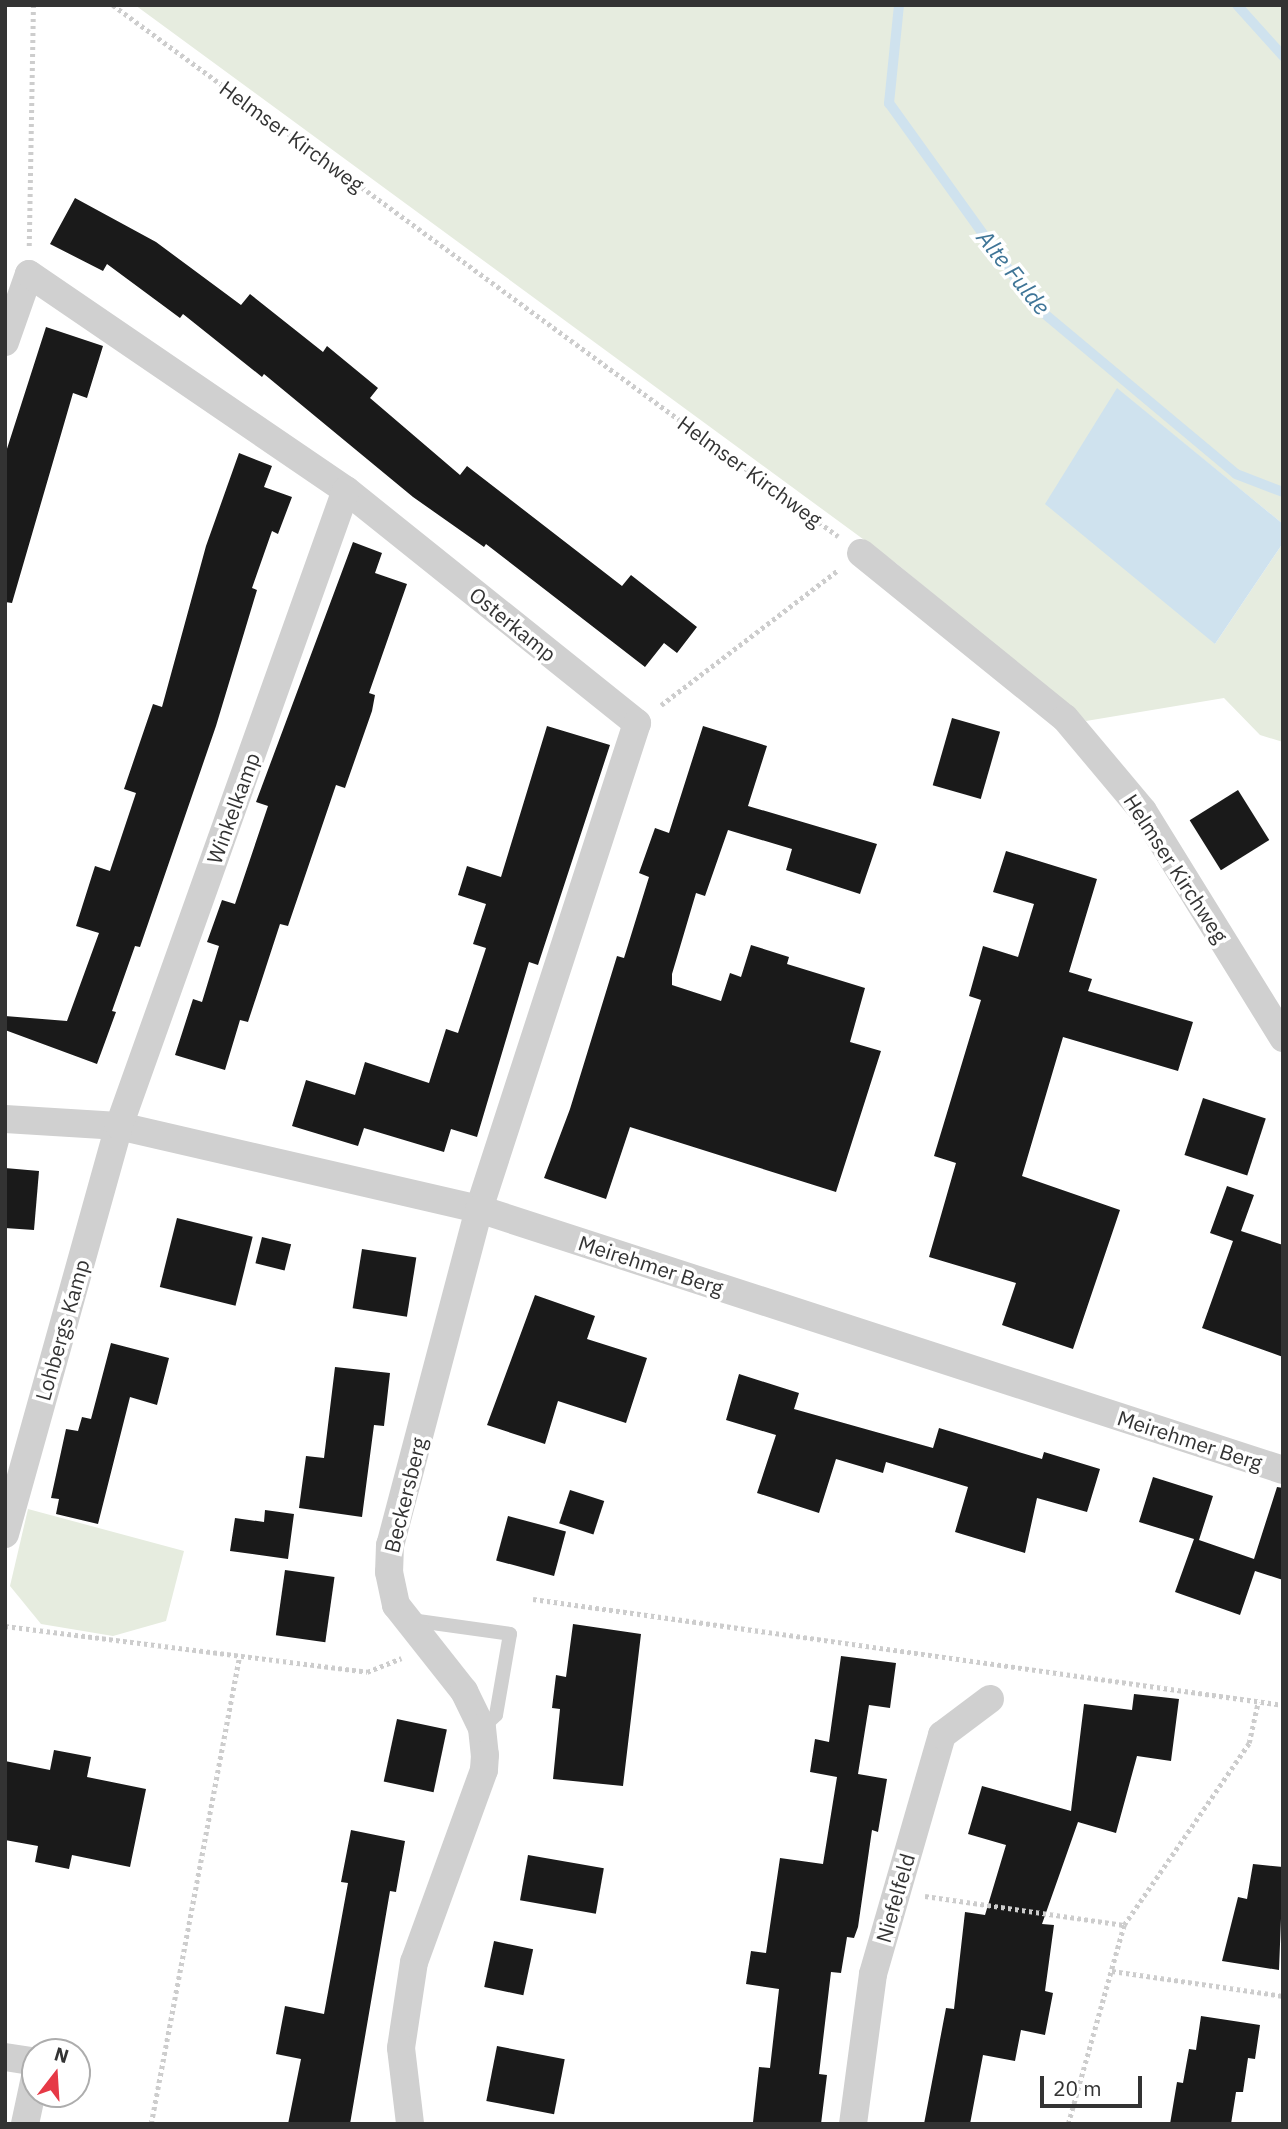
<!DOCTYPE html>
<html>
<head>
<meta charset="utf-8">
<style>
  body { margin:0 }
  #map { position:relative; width:1288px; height:2129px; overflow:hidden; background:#fff; font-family:"IBM Plex Sans",sans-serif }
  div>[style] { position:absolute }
  .green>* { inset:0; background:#e6ecdf }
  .water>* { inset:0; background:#cfe2ee }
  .stream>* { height:10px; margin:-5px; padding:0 5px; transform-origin:5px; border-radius:5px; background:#cfe2ee }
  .building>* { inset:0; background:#1a1a1a; transform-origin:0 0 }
  .path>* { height:4.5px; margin-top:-2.25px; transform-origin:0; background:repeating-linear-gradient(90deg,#cdcdcd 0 3.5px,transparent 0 7px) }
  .lane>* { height:14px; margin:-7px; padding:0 7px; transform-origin:7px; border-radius:7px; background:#d0d0d0 }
  .street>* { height:28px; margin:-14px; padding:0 14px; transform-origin:14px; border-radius:14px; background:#d0d0d0 }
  span { translate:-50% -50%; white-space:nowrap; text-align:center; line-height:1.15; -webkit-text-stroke:7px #fff; paint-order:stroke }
  .street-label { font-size:21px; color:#333 }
  .water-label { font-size:23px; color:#3f7597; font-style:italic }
  .frame { position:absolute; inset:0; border:7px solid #333; pointer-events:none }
  .north { position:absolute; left:21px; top:2038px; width:70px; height:70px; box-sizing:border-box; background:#fff; border:2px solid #adadad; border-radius:50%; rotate:17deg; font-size:19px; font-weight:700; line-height:28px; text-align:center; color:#333 }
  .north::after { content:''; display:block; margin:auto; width:24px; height:32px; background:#e63946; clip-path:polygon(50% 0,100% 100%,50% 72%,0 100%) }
  .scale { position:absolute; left:1040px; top:2076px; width:102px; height:32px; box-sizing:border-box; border:4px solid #333; border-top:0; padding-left:9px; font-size:21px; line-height:24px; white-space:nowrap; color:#333; -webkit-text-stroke:5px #fff; paint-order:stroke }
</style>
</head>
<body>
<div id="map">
  <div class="green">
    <i style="clip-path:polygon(135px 5px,1283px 5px,1283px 524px,1117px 389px,1215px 644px,1283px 543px,1283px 742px,1260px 735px,1224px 698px,1086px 721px,897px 564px)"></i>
    <i style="clip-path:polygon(28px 1509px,184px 1551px,166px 1621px,113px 1636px,41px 1624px,10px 1586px)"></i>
  </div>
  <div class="water">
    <i style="clip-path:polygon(1117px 388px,1283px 524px,1283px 543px,1215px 644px,1045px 504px)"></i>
  </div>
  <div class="stream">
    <i style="left:899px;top:5px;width:99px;rotate:95.8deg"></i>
    <i style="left:889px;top:103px;width:249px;rotate:54.3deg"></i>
    <i style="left:1034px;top:305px;width:263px;rotate:39.9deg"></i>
    <i style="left:1236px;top:474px;width:50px;rotate:21deg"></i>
    <i style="left:1237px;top:5px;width:69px;rotate:48deg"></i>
  </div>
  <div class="building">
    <i style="clip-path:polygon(75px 198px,156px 242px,241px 305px,250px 294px,323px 352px,327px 346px,378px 388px,370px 398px,460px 475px,467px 466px,622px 586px,631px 575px,697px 627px,677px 653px,664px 643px,645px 667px,486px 544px,484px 547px,413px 497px,264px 374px,262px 377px,183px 314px,180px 318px,107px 264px,103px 271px,50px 244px)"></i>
    <i style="clip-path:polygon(46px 327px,103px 346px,87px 398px,73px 393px,12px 603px,5px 602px,5px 455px)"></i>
    <i style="clip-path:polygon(239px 453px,272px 466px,264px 487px,292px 497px,278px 534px,272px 531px,252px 588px,257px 590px,216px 726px,140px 947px,135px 946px,112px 1011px,116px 1012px,97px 1064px,5px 1030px,5px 1016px,67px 1021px,99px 933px,76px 926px,95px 866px,110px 871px,136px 793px,124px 789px,153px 704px,162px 707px,206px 546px)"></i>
    <i style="clip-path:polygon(353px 542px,382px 553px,375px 573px,407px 584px,369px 693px,375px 695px,372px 711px,345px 788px,336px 785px,288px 926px,280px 924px,248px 1022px,240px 1020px,225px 1070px,175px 1055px,193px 999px,202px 1002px,219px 946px,207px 942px,222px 900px,235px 904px,268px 806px,256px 802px)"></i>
    <i style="left:952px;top:718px;width:50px;height:70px;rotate:16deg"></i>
    <i style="clip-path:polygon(547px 726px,610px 745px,538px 965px,529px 962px,477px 1137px,451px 1129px,444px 1152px,364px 1128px,358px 1146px,292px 1126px,306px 1080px,355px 1095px,365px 1062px,429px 1083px,446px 1029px,458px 1033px,486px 948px,473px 944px,486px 904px,458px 895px,467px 866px,501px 877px)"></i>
    <i style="clip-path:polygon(703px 726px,767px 746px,748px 806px,877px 844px,860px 894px,786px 870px,792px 849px,728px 830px,705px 896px,696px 893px,672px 974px,672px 985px,721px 1001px,730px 973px,741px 977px,751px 945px,789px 957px,787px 964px,865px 988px,850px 1042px,881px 1051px,836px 1192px,630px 1127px,606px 1199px,544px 1178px,570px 1109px,617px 956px,624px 958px,649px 877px,639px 873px,655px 828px,669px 833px)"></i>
    <i style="left:1238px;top:790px;width:59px;height:57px;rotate:58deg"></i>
    <i style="clip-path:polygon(1006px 851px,1097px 879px,1069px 972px,1092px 979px,1088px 991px,1193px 1022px,1178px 1071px,1063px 1037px,1022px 1176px,1120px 1210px,1073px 1349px,1002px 1325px,1016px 1283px,929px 1257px,956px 1163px,934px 1156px,981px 1000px,969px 996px,983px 946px,1018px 957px,1034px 904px,993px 892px)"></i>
    <i style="left:1203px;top:1098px;width:66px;height:60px;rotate:18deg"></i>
    <i style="clip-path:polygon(5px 1168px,39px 1171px,34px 1230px,5px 1228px)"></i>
    <i style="clip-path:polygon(1227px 1186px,1254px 1195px,1241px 1231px,1283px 1245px,1283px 1357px,1202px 1328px,1233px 1241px,1210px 1233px)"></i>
    <i style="left:177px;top:1218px;width:78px;height:71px;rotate:14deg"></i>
    <i style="left:262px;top:1237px;width:30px;height:27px;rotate:14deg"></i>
    <i style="left:362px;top:1249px;width:55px;height:60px;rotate:9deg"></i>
    <i style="clip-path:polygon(535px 1295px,595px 1316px,587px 1339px,647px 1358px,626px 1423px,558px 1401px,545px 1444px,487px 1425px)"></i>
    <i style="clip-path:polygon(111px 1343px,169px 1358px,157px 1405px,130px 1397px,98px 1524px,56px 1514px,59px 1499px,51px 1498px,66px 1429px,78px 1431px,82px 1417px,91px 1419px)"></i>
    <i style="clip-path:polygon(335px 1367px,390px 1373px,384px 1426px,374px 1425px,362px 1517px,299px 1508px,306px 1456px,324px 1458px)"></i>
    <i style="clip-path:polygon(739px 1374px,799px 1393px,794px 1409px,933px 1448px,939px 1428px,1042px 1459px,1044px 1452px,1100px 1469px,1087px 1512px,1037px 1498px,1025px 1553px,955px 1532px,968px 1487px,886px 1462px,883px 1473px,836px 1459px,819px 1513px,757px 1493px,776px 1435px,726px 1420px)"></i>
    <i style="clip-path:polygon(1153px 1477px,1213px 1496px,1199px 1540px,1254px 1559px,1277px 1487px,1283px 1488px,1283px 1580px,1255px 1571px,1240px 1615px,1175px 1592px,1194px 1539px,1139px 1522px)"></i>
    <i style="left:570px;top:1490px;width:36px;height:35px;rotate:18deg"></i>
    <i style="clip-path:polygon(265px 1510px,294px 1514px,288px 1559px,230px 1551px,235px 1518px,264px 1522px)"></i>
    <i style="left:508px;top:1516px;width:60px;height:46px;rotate:15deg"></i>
    <i style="left:285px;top:1570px;width:50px;height:66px;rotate:8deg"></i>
    <i style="clip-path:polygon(573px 1624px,641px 1634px,623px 1786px,553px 1779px,560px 1709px,552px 1708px,556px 1675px,566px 1677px)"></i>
    <i style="clip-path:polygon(841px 1656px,896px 1663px,890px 1708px,869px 1705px,858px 1774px,887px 1779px,878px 1832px,872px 1830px,858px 1927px,854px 1938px,847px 1937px,841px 1973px,831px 1972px,819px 2074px,827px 2075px,821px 2124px,753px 2122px,759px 2067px,770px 2068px,779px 1989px,746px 1984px,751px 1951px,766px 1953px,780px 1858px,823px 1864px,837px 1777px,810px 1772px,815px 1739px,829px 1742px)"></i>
    <i style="clip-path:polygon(1134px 1694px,1179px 1699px,1171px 1761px,1137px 1756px,1116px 1833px,1078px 1822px,1042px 1924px,1054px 1925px,1045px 1991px,1053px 1993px,1045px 2035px,1021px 2030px,1015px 2061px,983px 2055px,970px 2124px,924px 2124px,946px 2008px,954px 2009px,965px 1912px,985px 1915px,1006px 1845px,968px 1834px,982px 1786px,1071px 1811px,1084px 1704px,1132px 1710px)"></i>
    <i style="left:397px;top:1719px;width:51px;height:64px;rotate:12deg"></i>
    <i style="clip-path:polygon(54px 1750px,91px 1757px,87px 1777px,146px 1789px,130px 1867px,72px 1855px,69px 1869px,35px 1862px,38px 1846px,5px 1840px,5px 1761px,50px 1770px)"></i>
    <i style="clip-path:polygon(351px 1830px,405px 1841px,396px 1892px,390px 1891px,350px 2124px,288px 2124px,301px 2059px,276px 2054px,285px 2006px,324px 2014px,348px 1883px,341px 1882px)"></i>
    <i style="left:528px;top:1855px;width:77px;height:46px;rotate:10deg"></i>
    <i style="clip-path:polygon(1253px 1864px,1283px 1867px,1279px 1970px,1222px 1961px,1238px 1897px,1247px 1899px)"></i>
    <i style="left:494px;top:1941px;width:40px;height:47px;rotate:12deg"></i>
    <i style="clip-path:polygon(1201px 2016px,1260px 2025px,1255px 2059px,1248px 2058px,1243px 2092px,1236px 2092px,1231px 2124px,1170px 2124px,1177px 2082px,1183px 2083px,1189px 2049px,1196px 2050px)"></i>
    <i style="left:497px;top:2046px;width:69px;height:56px;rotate:11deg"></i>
  </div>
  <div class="path">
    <i style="left:113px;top:5px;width:899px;rotate:36.22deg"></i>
    <i style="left:29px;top:246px;width:241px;rotate:-89deg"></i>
    <i style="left:661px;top:705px;width:223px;rotate:-37.3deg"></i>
    <i style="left:533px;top:1599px;width:757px;rotate:8.04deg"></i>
    <i style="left:5px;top:1626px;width:365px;rotate:7.2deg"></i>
    <i style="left:367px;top:1672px;width:37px;rotate:-22deg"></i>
    <i style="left:925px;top:1896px;width:201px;rotate:8.3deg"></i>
    <i style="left:1112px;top:1971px;width:173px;rotate:8.3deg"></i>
    <i style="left:151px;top:2124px;width:474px;rotate:-79.3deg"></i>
    <i style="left:1068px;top:2124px;width:207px;rotate:-74.3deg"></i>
    <i style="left:1124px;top:1925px;width:221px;rotate:-55.5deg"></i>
    <i style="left:1249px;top:1743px;width:42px;rotate:-77.6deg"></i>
  </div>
  <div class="lane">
    <i style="left:411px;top:1620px;width:100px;rotate:8deg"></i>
    <i style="left:510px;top:1634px;width:82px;rotate:99.8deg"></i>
    <i style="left:496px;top:1715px;width:19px;rotate:137deg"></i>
  </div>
  <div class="street">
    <i style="left:5px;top:342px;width:72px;rotate:-70.6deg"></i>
    <i style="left:29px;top:274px;width:384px;rotate:34.3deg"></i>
    <i style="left:346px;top:490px;width:373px;rotate:38.7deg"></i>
    <i style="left:637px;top:723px;width:511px;rotate:108.01deg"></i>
    <i style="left:479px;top:1209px;width:348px;rotate:104.8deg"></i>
    <i style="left:390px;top:1545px;width:27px;rotate:92deg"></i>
    <i style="left:389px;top:1572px;width:34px;rotate:78deg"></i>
    <i style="left:396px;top:1605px;width:110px;rotate:51.7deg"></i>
    <i style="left:464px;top:1691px;width:41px;rotate:64.1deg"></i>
    <i style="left:482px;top:1728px;width:27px;rotate:84deg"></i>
    <i style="left:485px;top:1755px;width:15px;rotate:94deg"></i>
    <i style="left:484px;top:1770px;width:204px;rotate:110deg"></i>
    <i style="left:414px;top:1962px;width:87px;rotate:98.6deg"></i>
    <i style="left:401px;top:2048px;width:77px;rotate:83.2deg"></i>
    <i style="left:861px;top:553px;width:262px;rotate:39deg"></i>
    <i style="left:1065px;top:718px;width:121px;rotate:50deg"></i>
    <i style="left:1143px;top:811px;width:267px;rotate:58.3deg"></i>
    <i style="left:5px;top:1119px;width:114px;rotate:3.5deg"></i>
    <i style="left:119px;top:1126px;width:369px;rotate:13deg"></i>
    <i style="left:479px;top:1209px;width:845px;rotate:17.98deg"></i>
    <i style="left:5px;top:1534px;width:424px;rotate:-74.4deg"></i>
    <i style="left:119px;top:1126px;width:675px;rotate:-70.36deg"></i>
    <i style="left:5px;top:2057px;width:30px;rotate:9deg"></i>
    <i style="left:25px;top:2124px;width:48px;rotate:-78deg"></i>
    <i style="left:853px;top:2124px;width:151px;rotate:-82.4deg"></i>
    <i style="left:873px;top:1974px;width:249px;rotate:-73.9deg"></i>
    <i style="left:942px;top:1735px;width:60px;rotate:-36.9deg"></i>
  </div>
  <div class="street-label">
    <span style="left:292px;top:136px;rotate:36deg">Helmser Kirchweg</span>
    <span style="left:750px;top:471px;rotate:36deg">Helmser Kirchweg</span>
    <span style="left:513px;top:624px;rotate:39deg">Osterkamp</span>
    <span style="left:233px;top:808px;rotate:-70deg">Winkelkamp</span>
    <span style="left:1176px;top:868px;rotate:57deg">Helmser Kirchweg</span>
    <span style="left:651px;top:1265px;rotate:18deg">Meirehmer Berg</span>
    <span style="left:62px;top:1330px;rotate:-74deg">Lohbergs Kamp</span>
    <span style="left:1190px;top:1440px;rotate:18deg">Meirehmer Berg</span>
    <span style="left:405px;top:1495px;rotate:-76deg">Beckersberg</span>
    <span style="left:895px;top:1898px;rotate:-74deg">Niefelfeld</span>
  </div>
  <div class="water-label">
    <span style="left:1014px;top:272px;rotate:51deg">Alte Fulde</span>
  </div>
  <div class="frame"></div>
  <div class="north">N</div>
  <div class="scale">20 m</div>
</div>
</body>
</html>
